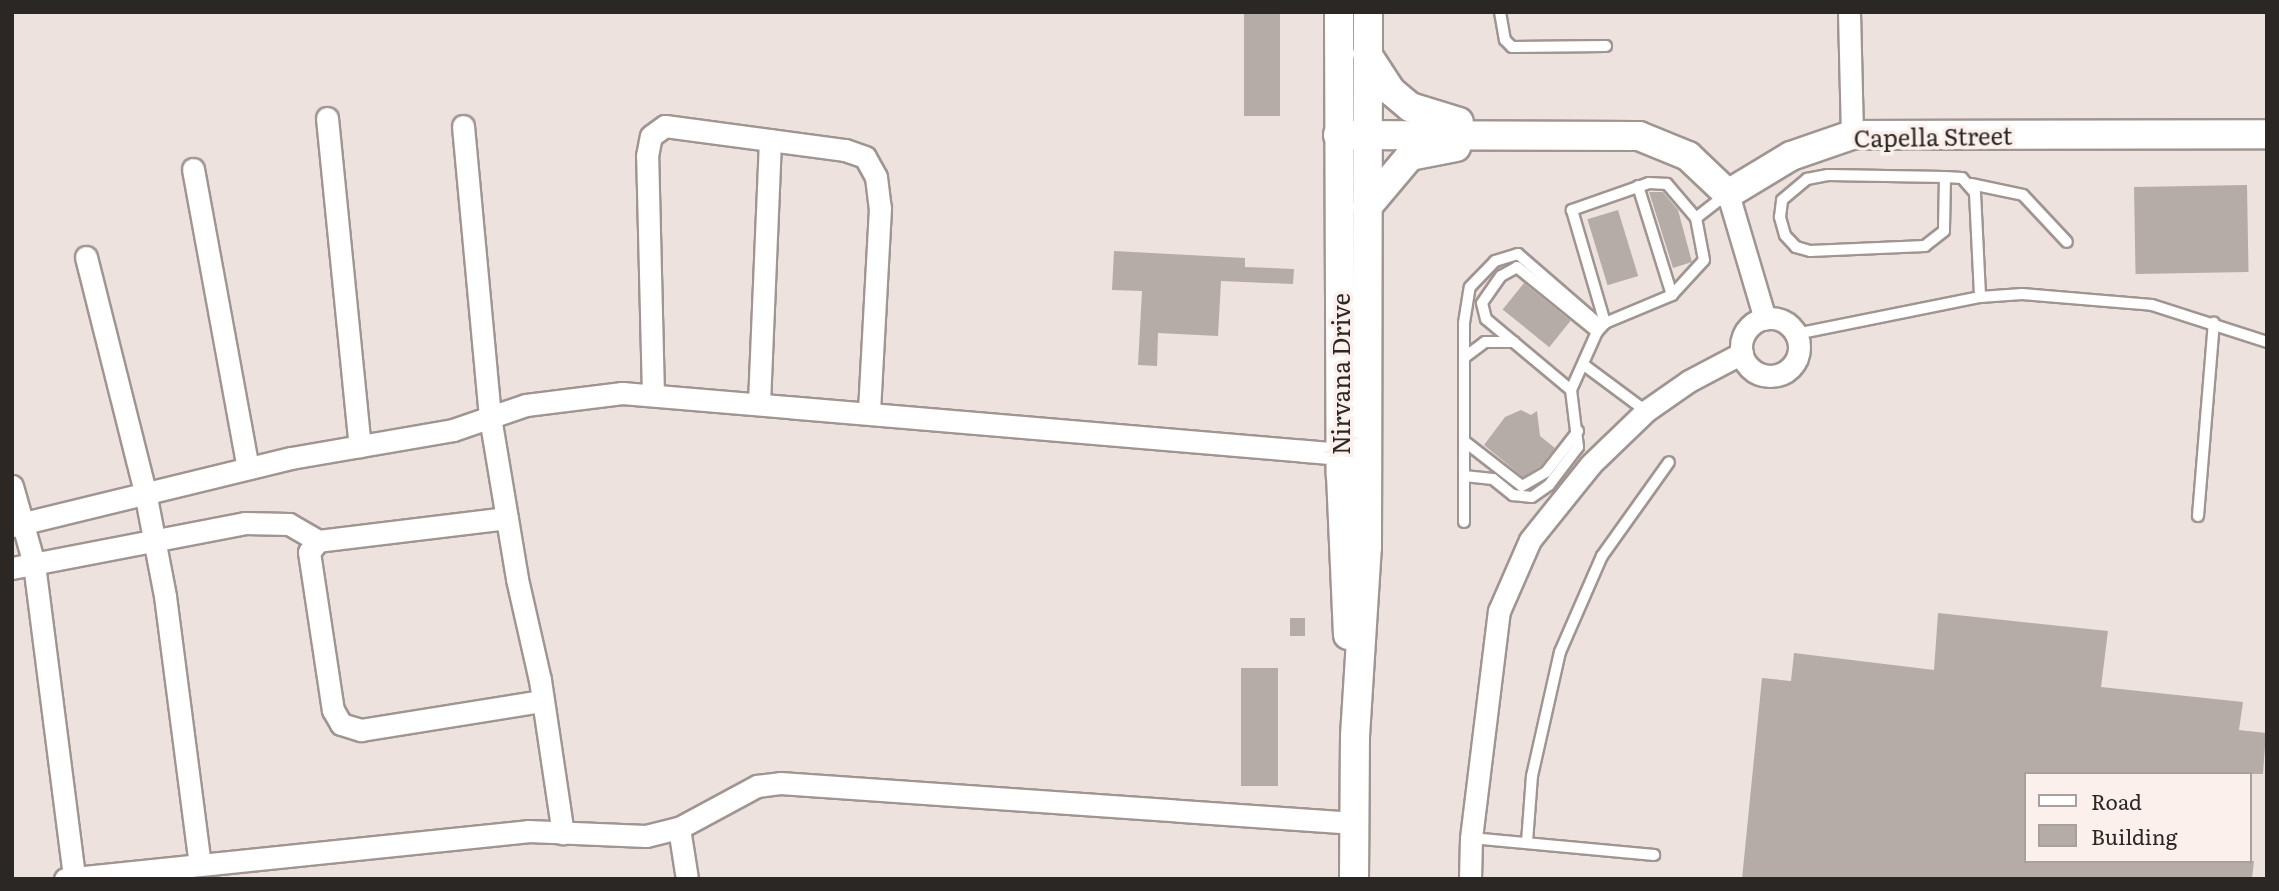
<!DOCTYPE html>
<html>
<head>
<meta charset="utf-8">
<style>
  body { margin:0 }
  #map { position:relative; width:2279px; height:891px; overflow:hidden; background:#eee2de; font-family:Literata,serif }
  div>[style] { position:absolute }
  .building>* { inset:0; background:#b6aca7; transform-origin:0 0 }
  .roads { filter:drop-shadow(2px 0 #9f9591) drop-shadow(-2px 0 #9f9591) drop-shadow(0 2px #9f9591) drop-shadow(0 -2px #9f9591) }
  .lane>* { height:10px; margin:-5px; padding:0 5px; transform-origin:5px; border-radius:5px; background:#fff }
  .street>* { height:21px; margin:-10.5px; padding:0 10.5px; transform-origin:10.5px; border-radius:10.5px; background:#fff }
  .street>.ring { margin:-10.5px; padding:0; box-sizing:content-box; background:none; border:21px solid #fff; border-radius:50% }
  .secondary>* { height:28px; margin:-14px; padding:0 14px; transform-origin:14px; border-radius:14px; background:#fff }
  span { translate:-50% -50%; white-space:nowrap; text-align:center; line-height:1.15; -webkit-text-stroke:7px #fbf0eb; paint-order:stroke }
  .street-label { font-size:24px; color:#2b2725 }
  .frame { position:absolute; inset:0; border:14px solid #2b2725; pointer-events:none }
  .legend { position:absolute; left:2024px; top:772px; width:228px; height:91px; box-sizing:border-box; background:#fbf0eb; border:2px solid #a8a09c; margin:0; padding:9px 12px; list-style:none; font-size:21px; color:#2b2725 }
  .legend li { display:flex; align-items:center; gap:14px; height:35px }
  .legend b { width:35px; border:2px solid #a8a09c }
</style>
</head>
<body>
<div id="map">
  <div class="building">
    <i style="left:1244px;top:12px;width:36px;height:104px"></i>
    <i style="left:2247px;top:185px;width:87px;height:113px;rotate:89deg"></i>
    <i style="clip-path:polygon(1649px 192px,1663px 192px,1678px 210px,1692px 262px,1673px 268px)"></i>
    <i style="left:1618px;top:210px;width:69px;height:32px;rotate:73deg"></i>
    <i style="clip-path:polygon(1114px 251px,1245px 258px,1245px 267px,1294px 269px,1293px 284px,1221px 281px,1218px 336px,1158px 333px,1157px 366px,1138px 365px,1142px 291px,1112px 290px)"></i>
    <i style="left:1524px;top:283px;width:60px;height:34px;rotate:39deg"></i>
    <i style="clip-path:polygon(1521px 410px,1531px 415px,1537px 411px,1540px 436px,1555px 448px,1541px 466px,1523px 477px,1484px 445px,1505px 417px)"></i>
    <i style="clip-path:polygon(1938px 613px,2108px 631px,2101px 687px,2243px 702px,2239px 730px,2266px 733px,2263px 774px,2025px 774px,2025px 861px,2254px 861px,2252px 879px,1742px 879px,1762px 678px,1791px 681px,1794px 653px,1934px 670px)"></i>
    <i style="left:1290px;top:618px;width:15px;height:18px"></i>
    <i style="left:1241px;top:668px;width:37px;height:118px"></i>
  </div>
  <div class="roads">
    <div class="lane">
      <i style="left:1500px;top:12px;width:28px;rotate:80deg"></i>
      <i style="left:1505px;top:40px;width:10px;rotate:45deg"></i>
      <i style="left:1512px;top:47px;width:94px;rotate:-0.6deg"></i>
      <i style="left:1945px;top:177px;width:54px;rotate:91.1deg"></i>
      <i style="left:1944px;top:231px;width:24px;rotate:142deg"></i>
      <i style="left:1925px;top:246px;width:115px;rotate:177.5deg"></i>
      <i style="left:1810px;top:251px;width:15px;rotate:-164deg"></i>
      <i style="left:1796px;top:247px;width:16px;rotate:-133deg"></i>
      <i style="left:1785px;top:235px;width:19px;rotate:-106deg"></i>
      <i style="left:1780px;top:217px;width:17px;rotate:-83deg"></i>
      <i style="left:1782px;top:200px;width:33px;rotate:-40deg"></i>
      <i style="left:1807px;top:179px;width:21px;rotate:-11deg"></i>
      <i style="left:1828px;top:175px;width:117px;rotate:1deg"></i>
      <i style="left:1945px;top:177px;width:17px;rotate:3deg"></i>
      <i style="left:1962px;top:178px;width:20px;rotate:49deg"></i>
      <i style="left:1975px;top:193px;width:104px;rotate:87.2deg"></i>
      <i style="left:1971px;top:184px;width:53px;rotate:11.9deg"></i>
      <i style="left:2023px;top:195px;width:64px;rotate:46.9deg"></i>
      <i style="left:1638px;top:186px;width:114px;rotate:72.7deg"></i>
      <i style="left:1696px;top:218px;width:39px;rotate:-38deg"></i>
      <i style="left:1796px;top:334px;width:188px;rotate:-11.4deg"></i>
      <i style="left:1980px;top:297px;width:42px;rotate:-4.1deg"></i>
      <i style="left:2022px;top:294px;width:130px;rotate:4.8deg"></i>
      <i style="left:2152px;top:305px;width:121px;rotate:17.8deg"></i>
      <i style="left:1465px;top:357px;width:25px;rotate:-37deg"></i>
      <i style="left:1485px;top:342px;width:29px"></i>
      <i style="left:1584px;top:365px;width:77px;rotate:36.6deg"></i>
      <i style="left:1571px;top:390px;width:111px;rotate:-140.1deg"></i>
      <i style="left:1486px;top:319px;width:16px;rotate:-104deg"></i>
      <i style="left:1482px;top:303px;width:33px;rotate:-55deg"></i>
      <i style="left:1501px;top:276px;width:18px;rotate:-29deg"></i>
      <i style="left:1517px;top:267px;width:103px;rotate:39.1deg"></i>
      <i style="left:1464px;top:441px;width:73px;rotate:37.8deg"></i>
      <i style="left:1522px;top:486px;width:28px;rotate:-30deg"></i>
      <i style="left:1546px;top:472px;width:52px;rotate:-52deg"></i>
      <i style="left:1464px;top:476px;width:29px;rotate:6deg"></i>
      <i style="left:1493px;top:479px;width:26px;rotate:39deg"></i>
      <i style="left:1513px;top:495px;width:19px;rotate:6deg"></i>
      <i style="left:1532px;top:497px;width:21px;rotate:-35deg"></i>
      <i style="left:1549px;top:485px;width:48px;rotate:-52.7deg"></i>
      <i style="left:1578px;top:447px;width:57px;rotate:-97deg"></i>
      <i style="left:1571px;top:390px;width:64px;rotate:-65.9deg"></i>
      <i style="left:1597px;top:332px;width:12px;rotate:-48deg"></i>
      <i style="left:1605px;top:323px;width:73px;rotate:-22.7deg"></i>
      <i style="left:1672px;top:295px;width:47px;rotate:-47.6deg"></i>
      <i style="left:1704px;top:260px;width:43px;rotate:-100.8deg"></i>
      <i style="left:1696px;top:218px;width:45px;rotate:-130.5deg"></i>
      <i style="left:1667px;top:184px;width:18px;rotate:-177deg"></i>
      <i style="left:1649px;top:183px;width:82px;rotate:160.7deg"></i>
      <i style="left:1572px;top:210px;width:118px;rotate:73.7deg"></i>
      <i style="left:2198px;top:516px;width:194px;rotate:-85.3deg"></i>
      <i style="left:1464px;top:522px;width:199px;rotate:-90deg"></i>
      <i style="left:1464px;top:323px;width:36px;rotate:-81deg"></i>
      <i style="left:1470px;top:287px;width:36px;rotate:-46deg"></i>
      <i style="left:1495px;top:261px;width:24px;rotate:-17deg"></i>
      <i style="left:1518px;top:254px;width:110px;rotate:40.9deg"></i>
      <i style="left:1471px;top:838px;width:184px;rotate:5.3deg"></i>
      <i style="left:1527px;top:842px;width:66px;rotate:-85.7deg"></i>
      <i style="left:1532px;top:776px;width:127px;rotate:-77.3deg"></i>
      <i style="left:1560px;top:652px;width:105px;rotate:-66.4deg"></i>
      <i style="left:1602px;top:556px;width:115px;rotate:-54.5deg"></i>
    </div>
    <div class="street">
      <i style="left:1849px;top:12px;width:123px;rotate:88.6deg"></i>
      <i style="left:327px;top:118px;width:330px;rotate:84.3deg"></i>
      <i style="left:463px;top:126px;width:292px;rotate:84.7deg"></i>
      <i style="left:490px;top:417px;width:164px;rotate:80.5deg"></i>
      <i style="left:517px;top:579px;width:104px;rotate:77.2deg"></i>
      <i style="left:540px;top:680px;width:155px;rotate:81.5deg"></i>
      <i style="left:193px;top:169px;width:304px;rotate:79.6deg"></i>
      <i style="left:1728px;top:194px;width:130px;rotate:73.5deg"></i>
      <i style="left:86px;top:257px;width:242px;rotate:75.9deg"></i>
      <i style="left:145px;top:492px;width:106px;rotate:79.1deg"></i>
      <i style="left:165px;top:596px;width:270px;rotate:82.6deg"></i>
      <i class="ring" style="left:1741px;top:318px;width:37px;height:37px"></i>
      <i style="left:653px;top:395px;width:239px;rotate:-91.4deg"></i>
      <i style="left:647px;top:156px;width:20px;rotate:-79deg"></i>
      <i style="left:651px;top:136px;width:17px;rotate:-36deg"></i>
      <i style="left:665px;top:126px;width:182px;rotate:7.6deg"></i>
      <i style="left:845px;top:150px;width:21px;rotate:19deg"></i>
      <i style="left:865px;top:157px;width:23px;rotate:61deg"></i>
      <i style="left:876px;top:177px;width:31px;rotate:83deg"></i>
      <i style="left:880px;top:208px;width:203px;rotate:93.1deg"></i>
      <i style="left:759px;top:403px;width:263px;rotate:-87.6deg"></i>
      <i style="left:12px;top:486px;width:81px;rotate:74.2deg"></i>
      <i style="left:34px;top:564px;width:317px;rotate:82.7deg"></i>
      <i style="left:507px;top:518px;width:190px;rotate:173.1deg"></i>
      <i style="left:318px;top:541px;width:14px;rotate:129deg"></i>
      <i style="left:309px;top:552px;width:160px;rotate:81.4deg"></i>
      <i style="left:333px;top:710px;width:16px;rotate:60deg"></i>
      <i style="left:341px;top:724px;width:21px;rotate:17deg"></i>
      <i style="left:361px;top:730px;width:184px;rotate:-9.1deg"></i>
      <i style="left:12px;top:526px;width:287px;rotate:-13.7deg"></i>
      <i style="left:291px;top:458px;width:164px;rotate:-9.8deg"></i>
      <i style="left:453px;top:430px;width:77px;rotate:-18.9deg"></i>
      <i style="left:526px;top:405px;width:97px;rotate:-7.1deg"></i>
      <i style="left:622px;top:393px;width:722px;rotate:4.85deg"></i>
      <i style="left:12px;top:568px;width:237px;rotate:-10.9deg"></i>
      <i style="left:245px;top:523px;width:44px;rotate:1.3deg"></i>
      <i style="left:289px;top:524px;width:34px;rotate:30deg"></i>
      <i style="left:679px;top:828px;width:52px;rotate:81.1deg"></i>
      <i style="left:65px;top:879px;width:465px;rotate:-5.9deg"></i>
      <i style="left:528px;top:831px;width:118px;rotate:2.4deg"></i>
      <i style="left:646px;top:836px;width:34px;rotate:-14deg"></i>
      <i style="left:679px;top:828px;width:89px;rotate:-28.3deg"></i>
      <i style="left:757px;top:786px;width:23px;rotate:-7deg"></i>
      <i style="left:780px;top:783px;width:576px;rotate:3.98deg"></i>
      <i style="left:1470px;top:879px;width:41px;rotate:-88.6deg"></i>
      <i style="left:1471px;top:838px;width:229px;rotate:-83deg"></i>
      <i style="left:1499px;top:611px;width:77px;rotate:-66.4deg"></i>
      <i style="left:1530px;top:540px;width:97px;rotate:-51.2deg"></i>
      <i style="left:1591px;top:464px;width:76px;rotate:-43.9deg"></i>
      <i style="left:1646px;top:411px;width:52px;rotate:-34.9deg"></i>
      <i style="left:1689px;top:381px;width:60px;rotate:-27.8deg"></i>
    </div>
    <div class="secondary">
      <i style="left:1339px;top:12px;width:463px;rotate:89.8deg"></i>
      <i style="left:1341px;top:475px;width:160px;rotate:87.5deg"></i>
      <i style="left:1367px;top:54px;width:44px;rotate:57deg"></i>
      <i style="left:1391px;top:91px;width:25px;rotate:40deg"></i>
      <i style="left:1410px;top:107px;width:51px;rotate:17deg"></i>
      <i style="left:1338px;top:135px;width:301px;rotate:0.2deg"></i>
      <i style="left:1639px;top:136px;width:53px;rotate:22.2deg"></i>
      <i style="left:1688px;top:156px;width:55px;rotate:43.5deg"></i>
      <i style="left:1728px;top:194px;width:74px;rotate:-31.1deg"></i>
      <i style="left:1791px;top:156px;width:65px;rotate:-19deg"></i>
      <i style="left:1852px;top:135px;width:415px;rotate:-0.1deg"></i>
      <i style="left:1367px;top:207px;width:67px;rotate:-49.9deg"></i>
      <i style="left:1410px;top:156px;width:47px;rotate:-11.1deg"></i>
      <i style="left:1354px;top:879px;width:143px;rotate:-89.6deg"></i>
      <i style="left:1355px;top:736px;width:189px;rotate:-86.4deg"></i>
      <i style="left:1367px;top:547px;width:535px;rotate:-89.89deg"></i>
    </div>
  </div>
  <div class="street-label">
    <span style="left:1933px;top:136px;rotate:-1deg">Capella Street</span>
    <span style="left:1340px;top:374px;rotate:-90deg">Nirvana Drive</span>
  </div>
  <div class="frame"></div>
  <ul class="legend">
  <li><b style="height:9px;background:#fff"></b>Road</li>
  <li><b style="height:19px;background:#b6aca7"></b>Building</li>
  </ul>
</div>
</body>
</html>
